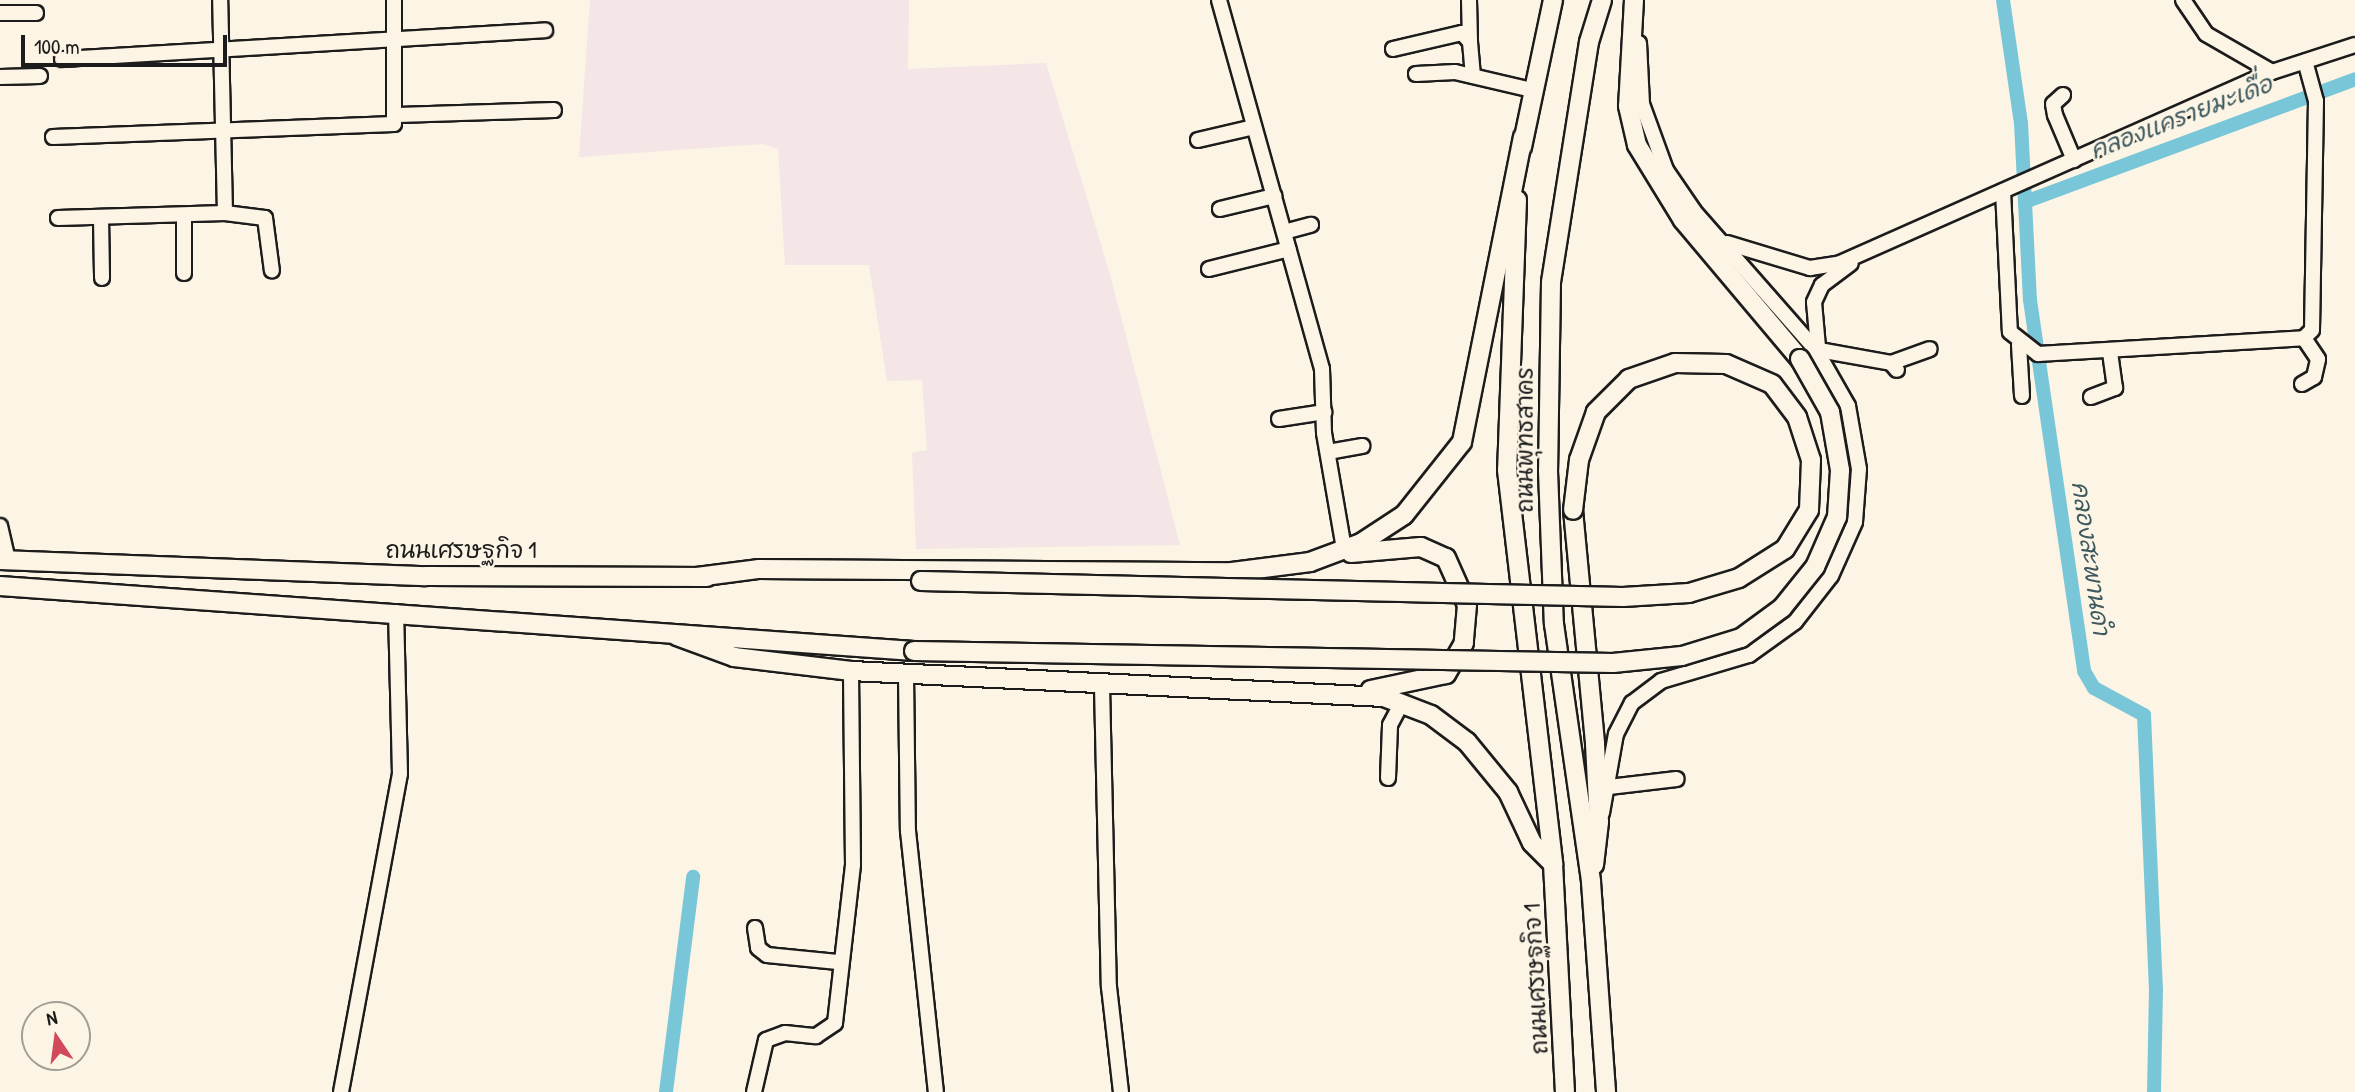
<!DOCTYPE html>
<html>
<head>
<meta charset="utf-8">
<style>
  body { margin:0 }
  #map { position:relative; width:2355px; height:1092px; overflow:hidden; background:#fcf5e5; font-family:"Patrick Hand","Playpen Sans Thai",sans-serif }
  div>[style] { position:absolute }
  .built>* { inset:0; background:#f4e5e6 }
  .canal>* { height:14px; margin:-7px; padding:0 7px; transform-origin:7px; border-radius:7px; background:#7ac6d9 }
  .roads { filter:drop-shadow(2px 0 #1c1c1c) drop-shadow(-2px 0 #1c1c1c) drop-shadow(0 2px #1c1c1c) drop-shadow(0 -2px #1c1c1c) }
  .minor>* { height:14px; margin:-7px; padding:0 7px; transform-origin:7px; border-radius:7px; background:#fcf5e5 }
  .major>* { height:18px; margin:-9px; padding:0 9px; transform-origin:9px; border-radius:9px; background:#fcf5e5 }
  .bridges { filter:drop-shadow(2px 0 #1c1c1c) drop-shadow(-2px 0 #1c1c1c) drop-shadow(0 2px #1c1c1c) drop-shadow(0 -2px #1c1c1c) }
  .major-bridge>* { height:18px; margin:-9px; padding:0 9px; transform-origin:9px; border-radius:9px; background:#fcf5e5 }
  span { translate:-50% -50%; white-space:nowrap; text-align:center; line-height:1.15; -webkit-text-stroke:5px #fcf5e5; paint-order:stroke }
  .street-label { font-size:23px; color:#1c1c1c }
  .water-label { font-size:24px; color:#3d585e; font-style:italic }
  .north { position:absolute; left:21px; top:1001px; width:70px; height:70px; box-sizing:border-box; background:#fcf5e5; border:2px solid #a29e95; border-radius:50%; rotate:347deg; font-size:19px; font-weight:700; line-height:28px; text-align:center; color:#1c1c1c }
  .north::after { content:''; display:block; margin:auto; width:24px; height:32px; background:#d1495b; clip-path:polygon(50% 0,100% 100%,50% 72%,0 100%) }
  .scale { position:absolute; left:21px; top:35px; width:206px; height:32px; box-sizing:border-box; border:4px solid #1c1c1c; border-top:0; padding-left:9px; font-size:21px; line-height:24px; white-space:nowrap; color:#1c1c1c; -webkit-text-stroke:5px #fcf5e5; paint-order:stroke }
</style>
</head>
<body>
<div id="map">
  <div class="built">
    <i style="clip-path:polygon(590px 0,909px 0,908px 69px,1046px 63px,1110px 274px,1180px 545px,916px 549px,912px 453px,927px 450px,922px 380px,887px 381px,869px 265px,785px 265px,778px 149px,763px 144px,579px 157px)"></i>
  </div>
  <div class="canal">
    <i style="left:2003px;top:0;width:124px;rotate:81.7deg"></i>
    <i style="left:2021px;top:123px;width:177px;rotate:87.1deg"></i>
    <i style="left:2030px;top:300px;width:375px;rotate:81.7deg"></i>
    <i style="left:2084px;top:671px;width:20px;rotate:60deg"></i>
    <i style="left:2094px;top:688px;width:57px;rotate:28.4deg"></i>
    <i style="left:2144px;top:715px;width:274px;rotate:87.5deg"></i>
    <i style="left:2156px;top:989px;width:103px;rotate:91.1deg"></i>
    <i style="left:2025px;top:202px;width:352px;rotate:-20.4deg"></i>
    <i style="left:666px;top:1092px;width:217px;rotate:-82.8deg"></i>
  </div>
  <div class="roads">
    <div class="minor">
      <i style="left:1219px;top:0;width:383px;rotate:74.4deg"></i>
      <i style="left:1322px;top:369px;width:64px;rotate:88.2deg"></i>
      <i style="left:1324px;top:433px;width:118px;rotate:80.2deg"></i>
      <i style="left:1469px;top:0;width:42px;rotate:88.6deg"></i>
      <i style="left:2183px;top:0;width:41px;rotate:55.9deg"></i>
      <i style="left:2206px;top:34px;width:76px;rotate:29.9deg"></i>
      <i style="left:0;top:13px;width:36px"></i>
      <i style="left:1393px;top:49px;width:71px;rotate:-13.1deg"></i>
      <i style="left:1462px;top:33px;width:12px;rotate:48deg"></i>
      <i style="left:1470px;top:42px;width:34px;rotate:85deg"></i>
      <i style="left:62px;top:59px;width:484px;rotate:-3.4deg"></i>
      <i style="left:1416px;top:74px;width:39px;rotate:-3deg"></i>
      <i style="left:1455px;top:72px;width:79px;rotate:13.2deg"></i>
      <i style="left:0;top:77px;width:40px;rotate:-1.4deg"></i>
      <i style="left:2063px;top:95px;width:13px;rotate:138deg"></i>
      <i style="left:2053px;top:104px;width:11px;rotate:80deg"></i>
      <i style="left:2055px;top:115px;width:49px;rotate:67.1deg"></i>
      <i style="left:398px;top:115px;width:156px;rotate:-1.8deg"></i>
      <i style="left:53px;top:137px;width:341px;rotate:-2.2deg"></i>
      <i style="left:394px;top:124px;width:124px;rotate:-90deg"></i>
      <i style="left:1198px;top:140px;width:57px;rotate:-13.1deg"></i>
      <i style="left:2003px;top:191px;width:141px;rotate:87.2deg"></i>
      <i style="left:2010px;top:332px;width:36px;rotate:38deg"></i>
      <i style="left:2038px;top:354px;width:266px;rotate:-3.4deg"></i>
      <i style="left:2304px;top:338px;width:11px;rotate:-45deg"></i>
      <i style="left:2312px;top:330px;width:229px;rotate:-89deg"></i>
      <i style="left:2316px;top:101px;width:41px;rotate:-105.4deg"></i>
      <i style="left:1220px;top:209px;width:56px;rotate:-13.5deg"></i>
      <i style="left:225px;top:213px;width:40px;rotate:7.1deg"></i>
      <i style="left:265px;top:218px;width:53px;rotate:82.5deg"></i>
      <i style="left:184px;top:215px;width:58px;rotate:90deg"></i>
      <i style="left:58px;top:218px;width:167px;rotate:-1.7deg"></i>
      <i style="left:225px;top:213px;width:213px;rotate:-91.3deg"></i>
      <i style="left:101px;top:218px;width:60px;rotate:89deg"></i>
      <i style="left:1284px;top:232px;width:28px;rotate:-15deg"></i>
      <i style="left:1727px;top:243px;width:87px;rotate:16.8deg"></i>
      <i style="left:1810px;top:268px;width:30px;rotate:-9deg"></i>
      <i style="left:1840px;top:263px;width:472px;rotate:-23.9deg"></i>
      <i style="left:2272px;top:72px;width:87px;rotate:-18deg"></i>
      <i style="left:1209px;top:269px;width:82px;rotate:-14deg"></i>
      <i style="left:2019px;top:345px;width:51px;rotate:86.6deg"></i>
      <i style="left:1818px;top:347px;width:45px;rotate:-95.1deg"></i>
      <i style="left:1814px;top:302px;width:19px;rotate:-65deg"></i>
      <i style="left:1822px;top:285px;width:36px;rotate:-37deg"></i>
      <i style="left:1819px;top:350px;width:73px;rotate:10.2deg"></i>
      <i style="left:1891px;top:363px;width:9px;rotate:49deg"></i>
      <i style="left:1891px;top:363px;width:41px;rotate:-19.7deg"></i>
      <i style="left:2302px;top:384px;width:14px;rotate:-30deg"></i>
      <i style="left:2314px;top:377px;width:18px;rotate:-77deg"></i>
      <i style="left:2318px;top:359px;width:25px;rotate:-124deg"></i>
      <i style="left:2091px;top:397px;width:26px;rotate:-21deg"></i>
      <i style="left:2115px;top:388px;width:34px;rotate:-98deg"></i>
      <i style="left:1279px;top:419px;width:46px;rotate:-8.8deg"></i>
      <i style="left:1328px;top:452px;width:35px;rotate:-10deg"></i>
      <i style="left:0;top:526px;width:35px;rotate:77deg"></i>
      <i style="left:906px;top:674px;width:157px;rotate:89.3deg"></i>
      <i style="left:908px;top:831px;width:262px;rotate:83.9deg"></i>
      <i style="left:1102px;top:686px;width:301px;rotate:88.7deg"></i>
      <i style="left:1109px;top:987px;width:106px;rotate:83.5deg"></i>
      <i style="left:1388px;top:778px;width:53px;rotate:-87.8deg"></i>
      <i style="left:1390px;top:725px;width:24px;rotate:-62deg"></i>
      <i style="left:1609px;top:787px;width:68px;rotate:-6.7deg"></i>
      <i style="left:1602px;top:813px;width:80px;rotate:-80deg"></i>
      <i style="left:1616px;top:734px;width:35px;rotate:-63deg"></i>
      <i style="left:1632px;top:703px;width:36px;rotate:-37deg"></i>
      <i style="left:1661px;top:681px;width:92px;rotate:-16.5deg"></i>
      <i style="left:1749px;top:655px;width:57px;rotate:-35.7deg"></i>
      <i style="left:1795px;top:622px;width:58px;rotate:-52deg"></i>
      <i style="left:1831px;top:576px;width:59px;rotate:-66deg"></i>
      <i style="left:1855px;top:522px;width:53px;rotate:-85.7deg"></i>
      <i style="left:1859px;top:469px;width:64px;rotate:-99.9deg"></i>
      <i style="left:1848px;top:406px;width:64px;rotate:-119.7deg"></i>
      <i style="left:1816px;top:350px;width:185px;rotate:-131.3deg"></i>
      <i style="left:1694px;top:211px;width:50px;rotate:-124.3deg"></i>
      <i style="left:1666px;top:170px;width:70px;rotate:-110deg"></i>
      <i style="left:1642px;top:104px;width:61px;rotate:-92.8deg"></i>
      <i style="left:755px;top:928px;width:20px;rotate:81deg"></i>
      <i style="left:758px;top:948px;width:11px;rotate:38deg"></i>
      <i style="left:767px;top:955px;width:71px;rotate:5.6deg"></i>
      <i style="left:341px;top:1092px;width:323px;rotate:-79.5deg"></i>
      <i style="left:400px;top:774px;width:162px;rotate:-91.4deg"></i>
      <i style="left:754px;top:1092px;width:53px;rotate:-77deg"></i>
      <i style="left:766px;top:1040px;width:20px;rotate:-20deg"></i>
      <i style="left:785px;top:1033px;width:31px;rotate:6deg"></i>
      <i style="left:816px;top:1036px;width:23px;rotate:-34deg"></i>
      <i style="left:835px;top:1023px;width:160px;rotate:-83.5deg"></i>
      <i style="left:853px;top:864px;width:193px;rotate:-90.6deg"></i>
    </div>
    <div class="major">
      <i style="left:1602px;top:0;width:44px;rotate:107.2deg"></i>
      <i style="left:1589px;top:42px;width:244px;rotate:99deg"></i>
      <i style="left:1551px;top:283px;width:188px;rotate:90.9deg"></i>
      <i style="left:1548px;top:471px;width:153px;rotate:87.8deg"></i>
      <i style="left:1554px;top:624px;width:261px;rotate:81.8deg"></i>
      <i style="left:1591px;top:882px;width:211px;rotate:85.9deg"></i>
      <i style="left:1634px;top:0;width:106px;rotate:93.2deg"></i>
      <i style="left:1628px;top:106px;width:40px;rotate:77deg"></i>
      <i style="left:1637px;top:145px;width:88px;rotate:58.5deg"></i>
      <i style="left:1683px;top:220px;width:182px;rotate:49.9deg"></i>
      <i style="left:1522px;top:147px;width:150px;rotate:-78.1deg"></i>
      <i style="left:1517px;top:200px;width:270px;rotate:92.1deg"></i>
      <i style="left:1507px;top:470px;width:397px;rotate:83.3deg"></i>
      <i style="left:1553px;top:864px;width:228px;rotate:87deg"></i>
      <i style="left:1573px;top:510px;width:235px;rotate:84.6deg"></i>
      <i style="left:1595px;top:744px;width:78px;rotate:87.1deg"></i>
      <i style="left:1599px;top:822px;width:43px;rotate:96.6deg"></i>
      <i style="left:1351px;top:553px;width:70px;rotate:-4.9deg"></i>
      <i style="left:1421px;top:547px;width:27px;rotate:24deg"></i>
      <i style="left:1446px;top:558px;width:51px;rotate:65.9deg"></i>
      <i style="left:1467px;top:605px;width:38px;rotate:95deg"></i>
      <i style="left:1464px;top:643px;width:36px;rotate:120deg"></i>
      <i style="left:1446px;top:674px;width:77px;rotate:168deg"></i>
      <i style="left:0;top:560px;width:426px;rotate:2.2deg"></i>
      <i style="left:426px;top:576px;width:281px;rotate:0.2deg"></i>
      <i style="left:697px;top:577px;width:63px;rotate:-7.4deg"></i>
      <i style="left:759px;top:569px;width:473px;rotate:0.4deg"></i>
      <i style="left:1232px;top:572px;width:79px;rotate:-7.3deg"></i>
      <i style="left:1310px;top:562px;width:54px;rotate:-20.4deg"></i>
      <i style="left:1361px;top:543px;width:51px;rotate:-33.1deg"></i>
      <i style="left:1404px;top:515px;width:93px;rotate:-51.5deg"></i>
      <i style="left:1462px;top:442px;width:311px;rotate:-78.7deg"></i>
      <i style="left:0;top:586px;width:916px;rotate:4.07deg"></i>
      <i style="left:677px;top:636px;width:61px;rotate:20.2deg"></i>
      <i style="left:734px;top:657px;width:118px;rotate:6.8deg"></i>
      <i style="left:851px;top:671px;width:534px;rotate:2.79deg"></i>
      <i style="left:1384px;top:697px;width:50px;rotate:21deg"></i>
      <i style="left:1431px;top:715px;width:45px;rotate:36.9deg"></i>
      <i style="left:1467px;top:742px;width:65px;rotate:50.6deg"></i>
      <i style="left:1508px;top:792px;width:56px;rotate:64.8deg"></i>
      <i style="left:1532px;top:843px;width:30px;rotate:45deg"></i>
    </div>
  </div>
  <div class="bridges">
    <div class="major-bridge">
      <i style="left:921px;top:581px;width:702px;rotate:1.31deg"></i>
      <i style="left:1623px;top:597px;width:66px;rotate:-3.5deg"></i>
      <i style="left:1689px;top:593px;width:52px;rotate:-16.7deg"></i>
      <i style="left:1739px;top:578px;width:54px;rotate:-32.2deg"></i>
      <i style="left:1785px;top:549px;width:46px;rotate:-58.4deg"></i>
      <i style="left:1809px;top:510px;width:50px;rotate:-87.7deg"></i>
      <i style="left:1811px;top:460px;width:45px;rotate:-108deg"></i>
      <i style="left:1797px;top:417px;width:41px;rotate:-127.1deg"></i>
      <i style="left:1772px;top:384px;width:50px;rotate:-156.5deg"></i>
      <i style="left:1726px;top:364px;width:51px;rotate:-178.9deg"></i>
      <i style="left:1675px;top:363px;width:49px;rotate:160.8deg"></i>
      <i style="left:1629px;top:379px;width:47px;rotate:135deg"></i>
      <i style="left:1596px;top:412px;width:51px;rotate:109.5deg"></i>
      <i style="left:1579px;top:460px;width:50px;rotate:96.8deg"></i>
      <i style="left:914px;top:651px;width:699px;rotate:0.98deg"></i>
      <i style="left:1613px;top:663px;width:69px;rotate:-5.8deg"></i>
      <i style="left:1682px;top:656px;width:62px;rotate:-17deg"></i>
      <i style="left:1741px;top:638px;width:51px;rotate:-36.2deg"></i>
      <i style="left:1782px;top:608px;width:53px;rotate:-51.2deg"></i>
      <i style="left:1815px;top:567px;width:55px;rotate:-66.3deg"></i>
      <i style="left:1837px;top:517px;width:47px;rotate:-86.3deg"></i>
      <i style="left:1840px;top:470px;width:59px;rotate:-99.8deg"></i>
      <i style="left:1830px;top:412px;width:61px;rotate:-119.5deg"></i>
    </div>
  </div>
  <div class="street-label">
    <span style="left:1525px;top:440px;rotate:-90deg">ถนนพุทธสาคร</span>
    <span style="left:461px;top:550px">ถนนเศรษฐกิจ 1</span>
    <span style="left:1536px;top:979px;rotate:-93deg">ถนนเศรษฐกิจ 1</span>
  </div>
  <div class="water-label">
    <span style="left:2181px;top:117px;rotate:-21deg">คลองแครายมะเดื่อ</span>
    <span style="left:2091px;top:558px;rotate:82deg">คลองสะพานดำ</span>
  </div>
  <div class="north">N</div>
  <div class="scale">100 m</div>
</div>
</body>
</html>
